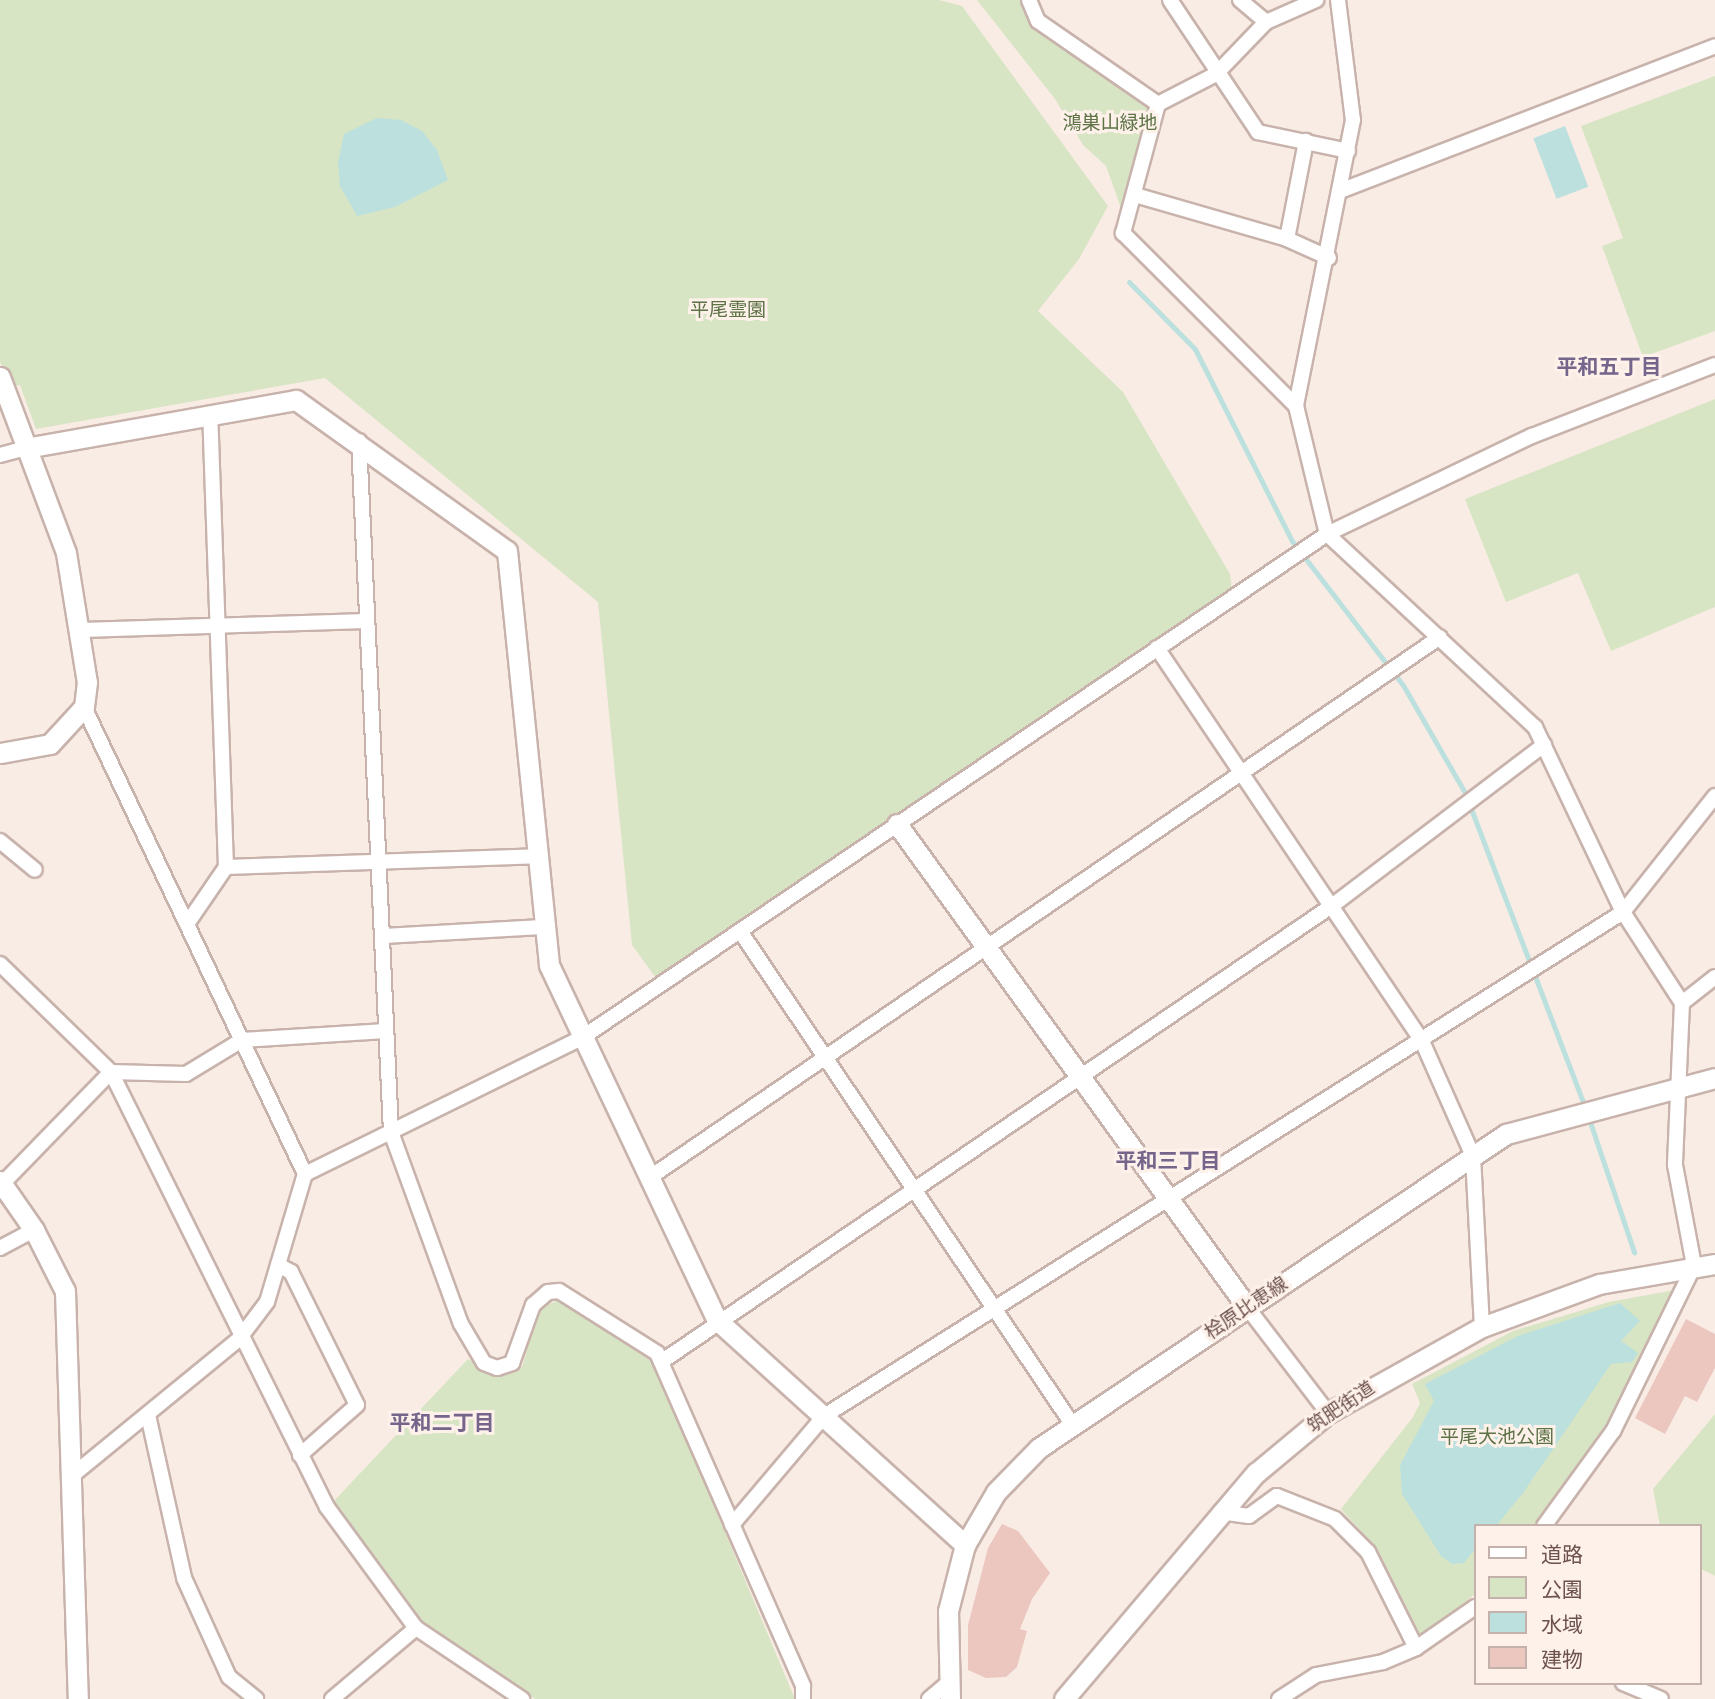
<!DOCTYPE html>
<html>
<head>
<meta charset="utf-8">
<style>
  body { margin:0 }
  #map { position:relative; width:1715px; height:1699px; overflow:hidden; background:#f9ece4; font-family:"PT Sans Narrow","Noto Sans JP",sans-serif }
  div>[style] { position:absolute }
  .green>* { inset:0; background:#d8e5c4 }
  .water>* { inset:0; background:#bbe0de; transform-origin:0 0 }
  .stream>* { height:5px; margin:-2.5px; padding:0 2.5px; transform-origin:2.5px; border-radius:2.5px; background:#bbe0de }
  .building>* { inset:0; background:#ebc7bf }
  .roads { filter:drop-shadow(2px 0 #c8b3ac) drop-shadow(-2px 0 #c8b3ac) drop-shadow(0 2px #c8b3ac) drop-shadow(0 -2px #c8b3ac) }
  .street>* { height:14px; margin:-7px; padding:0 7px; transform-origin:7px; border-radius:7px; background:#fff }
  .secondary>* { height:19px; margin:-9.5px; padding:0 9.5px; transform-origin:9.5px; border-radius:9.5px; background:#fff }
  span { translate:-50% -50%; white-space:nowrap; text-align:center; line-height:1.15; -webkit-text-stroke:6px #fdf1ea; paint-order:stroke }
  .park-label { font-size:19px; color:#5d7346 }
  .street-label { font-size:19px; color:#6e524d }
  .neighbourhood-label { font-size:21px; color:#76658b; font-weight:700 }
  .legend { position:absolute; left:1474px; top:1524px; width:228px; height:161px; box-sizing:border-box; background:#fdf1ea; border:2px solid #c4b1ab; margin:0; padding:9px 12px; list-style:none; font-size:21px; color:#6e524d }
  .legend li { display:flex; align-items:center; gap:14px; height:35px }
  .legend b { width:35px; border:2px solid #c4b1ab }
</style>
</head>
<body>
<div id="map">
  <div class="green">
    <i style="clip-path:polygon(0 0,939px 0,962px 6px,1108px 206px,1079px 259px,1038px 311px,1123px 392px,1230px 574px,1232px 589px,656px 978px,632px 945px,598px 602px,325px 378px,36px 429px,20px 385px,11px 386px,0 362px)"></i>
    <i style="clip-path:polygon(977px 0,1021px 0,1035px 29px,1147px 103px,1150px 114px,1122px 211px,1106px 166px,1083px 145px,1055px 99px)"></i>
    <i style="clip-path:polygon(1715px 76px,1715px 331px,1643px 357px,1602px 246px,1623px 238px,1581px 126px)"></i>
    <i style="clip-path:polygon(1715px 399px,1715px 607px,1611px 651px,1578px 573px,1506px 602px,1465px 499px)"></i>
    <i style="clip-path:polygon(1675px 1290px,1605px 1433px,1536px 1526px,1475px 1526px,1475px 1594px,1419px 1639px,1377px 1549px,1341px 1509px,1413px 1417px,1420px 1403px,1412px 1384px,1513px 1331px,1609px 1302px)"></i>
    <i style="clip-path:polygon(560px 1299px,654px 1363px,795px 1699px,535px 1699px,426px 1627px,332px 1503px,468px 1359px,494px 1375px,522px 1367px,539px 1309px)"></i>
    <i style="clip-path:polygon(1715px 1414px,1715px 1576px,1699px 1568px,1699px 1526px,1660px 1526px,1653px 1489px)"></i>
  </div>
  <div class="water">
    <i style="clip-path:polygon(377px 118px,401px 120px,422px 131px,437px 150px,448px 180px,395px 207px,357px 216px,340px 186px,338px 162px,344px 134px)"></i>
    <i style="left:1565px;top:126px;width:65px;height:34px;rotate:69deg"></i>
    <i style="clip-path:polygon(1620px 1303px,1640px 1321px,1621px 1341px,1638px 1353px,1632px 1362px,1611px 1364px,1523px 1493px,1496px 1526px,1475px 1526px,1475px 1549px,1464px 1563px,1452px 1564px,1441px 1556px,1402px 1494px,1400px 1465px,1434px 1401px,1425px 1384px,1518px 1336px)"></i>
  </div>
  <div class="stream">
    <i style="left:1129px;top:282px;width:94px;rotate:45.4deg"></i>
    <i style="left:1195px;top:349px;width:215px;rotate:63.2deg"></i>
    <i style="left:1292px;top:541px;width:182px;rotate:52.4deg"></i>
    <i style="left:1403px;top:685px;width:125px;rotate:60.1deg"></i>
    <i style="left:1465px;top:793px;width:336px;rotate:69.1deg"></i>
    <i style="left:1588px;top:1116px;width:144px;rotate:71.3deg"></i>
  </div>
  <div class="building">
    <i style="clip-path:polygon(1686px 1319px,1715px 1334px,1715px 1368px,1697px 1402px,1685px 1396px,1665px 1434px,1635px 1418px)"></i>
    <i style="clip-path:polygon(1002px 1524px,1018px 1531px,1050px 1573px,1032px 1599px,1020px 1629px,1027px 1631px,1017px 1667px,1006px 1677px,986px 1678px,968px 1670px,968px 1625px,988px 1548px)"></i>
  </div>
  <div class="roads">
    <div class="street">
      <i style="left:1029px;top:0;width:23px;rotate:67deg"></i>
      <i style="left:1038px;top:21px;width:146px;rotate:34.7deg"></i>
      <i style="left:1158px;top:104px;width:134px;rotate:105.2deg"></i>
      <i style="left:1123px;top:233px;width:245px;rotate:45deg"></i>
      <i style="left:1170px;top:0;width:159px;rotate:56.3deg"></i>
      <i style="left:1258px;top:132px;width:92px;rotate:11.9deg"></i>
      <i style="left:1240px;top:0;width:34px;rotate:40deg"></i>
      <i style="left:1338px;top:0;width:121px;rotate:82.9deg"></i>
      <i style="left:1353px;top:120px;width:292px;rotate:101.3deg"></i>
      <i style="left:1296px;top:406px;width:132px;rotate:76.4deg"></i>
      <i style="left:1327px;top:534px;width:284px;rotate:42.9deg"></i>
      <i style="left:1535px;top:727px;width:205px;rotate:64.6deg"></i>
      <i style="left:1623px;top:912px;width:108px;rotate:57deg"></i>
      <i style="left:1682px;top:1003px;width:162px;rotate:92.5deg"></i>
      <i style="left:1675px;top:1165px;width:103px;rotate:79.3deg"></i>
      <i style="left:1694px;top:1266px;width:184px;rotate:116.1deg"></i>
      <i style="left:1613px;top:1431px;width:117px;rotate:126deg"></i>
      <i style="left:1158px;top:104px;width:65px;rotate:-27.3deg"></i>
      <i style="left:1216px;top:74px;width:72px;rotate:-46.1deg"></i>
      <i style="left:1266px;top:22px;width:55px;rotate:-23.7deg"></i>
      <i style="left:1340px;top:191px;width:402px;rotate:-21.1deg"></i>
      <i style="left:1135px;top:195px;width:158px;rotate:16.1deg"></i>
      <i style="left:1287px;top:239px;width:46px;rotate:24.3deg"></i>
      <i style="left:1287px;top:239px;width:100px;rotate:-79deg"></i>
      <i style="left:359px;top:441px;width:692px;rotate:87.35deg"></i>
      <i style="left:391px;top:1132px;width:204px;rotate:70deg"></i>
      <i style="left:461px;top:1324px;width:45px;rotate:59.5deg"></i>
      <i style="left:484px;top:1363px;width:14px;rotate:21deg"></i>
      <i style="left:497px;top:1368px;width:16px;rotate:-18deg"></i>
      <i style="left:512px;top:1363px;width:62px;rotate:-70.1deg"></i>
      <i style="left:533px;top:1305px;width:20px;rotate:-41deg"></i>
      <i style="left:548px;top:1292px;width:11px;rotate:-5deg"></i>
      <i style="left:559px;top:1291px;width:116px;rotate:32.3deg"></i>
      <i style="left:657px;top:1353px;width:364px;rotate:66.3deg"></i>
      <i style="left:803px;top:1686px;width:13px;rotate:90deg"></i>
      <i style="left:0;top:455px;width:27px;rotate:-15deg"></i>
      <i style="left:81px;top:630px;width:286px;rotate:-1.8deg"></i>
      <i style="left:1157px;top:648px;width:474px;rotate:56deg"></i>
      <i style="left:1422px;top:1041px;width:126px;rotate:66.1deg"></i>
      <i style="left:1473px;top:1156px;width:171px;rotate:87deg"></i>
      <i style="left:84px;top:707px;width:517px;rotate:64.67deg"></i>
      <i style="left:0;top:841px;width:45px;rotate:39.6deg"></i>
      <i style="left:226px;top:867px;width:311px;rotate:-2deg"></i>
      <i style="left:187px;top:924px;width:69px;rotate:-55.6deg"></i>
      <i style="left:226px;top:867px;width:450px;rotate:-92deg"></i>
      <i style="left:740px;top:931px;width:594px;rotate:56.04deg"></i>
      <i style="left:382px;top:936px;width:162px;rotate:-3.2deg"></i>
      <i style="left:0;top:964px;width:155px;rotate:44.2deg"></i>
      <i style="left:111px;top:1072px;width:486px;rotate:63.6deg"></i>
      <i style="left:327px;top:1507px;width:150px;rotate:53.7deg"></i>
      <i style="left:416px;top:1628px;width:128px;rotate:33.8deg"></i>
      <i style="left:1682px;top:1003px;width:42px;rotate:-38.2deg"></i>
      <i style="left:649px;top:1178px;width:958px;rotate:-34.37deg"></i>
      <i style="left:2px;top:1184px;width:156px;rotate:-45.8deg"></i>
      <i style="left:111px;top:1072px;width:75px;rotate:1.5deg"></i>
      <i style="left:186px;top:1074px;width:66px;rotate:-31.3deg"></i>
      <i style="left:242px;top:1040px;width:144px;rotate:-3.6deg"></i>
      <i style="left:0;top:1248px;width:38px;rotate:-28deg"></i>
      <i style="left:278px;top:1265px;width:15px;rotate:28deg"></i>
      <i style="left:291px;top:1272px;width:148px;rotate:63.6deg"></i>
      <i style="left:357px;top:1405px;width:76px;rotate:138.7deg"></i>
      <i style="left:1247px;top:1307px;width:133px;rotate:52.6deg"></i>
      <i style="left:661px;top:1362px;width:813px;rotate:-34.22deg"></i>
      <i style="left:1333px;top:905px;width:265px;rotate:-37.2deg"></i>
      <i style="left:148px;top:1415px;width:167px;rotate:77.5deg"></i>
      <i style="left:184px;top:1578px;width:109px;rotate:65.6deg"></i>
      <i style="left:229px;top:1677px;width:35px;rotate:39deg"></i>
      <i style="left:74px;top:1474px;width:213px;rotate:-39.3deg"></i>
      <i style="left:239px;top:1339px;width:46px;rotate:-52.9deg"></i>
      <i style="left:267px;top:1302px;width:134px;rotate:-73.5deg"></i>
      <i style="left:305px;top:1174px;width:310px;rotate:-26.2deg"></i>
      <i style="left:583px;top:1037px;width:898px;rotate:-34.06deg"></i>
      <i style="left:1327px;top:534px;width:227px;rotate:-25.6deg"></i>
      <i style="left:1532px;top:436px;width:196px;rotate:-21.2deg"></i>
      <i style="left:1220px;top:1512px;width:29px;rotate:8deg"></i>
      <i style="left:1249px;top:1516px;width:34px;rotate:-36deg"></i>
      <i style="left:1277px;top:1496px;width:62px;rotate:21.6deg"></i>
      <i style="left:1335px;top:1519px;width:47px;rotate:45deg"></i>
      <i style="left:1368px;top:1552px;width:107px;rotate:63.4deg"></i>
      <i style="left:732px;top:1525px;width:143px;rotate:-49.8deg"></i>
      <i style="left:824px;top:1416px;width:945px;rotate:-32.24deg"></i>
      <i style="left:1623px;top:912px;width:148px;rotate:-51.6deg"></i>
      <i style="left:1623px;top:1683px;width:41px;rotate:22.8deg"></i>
      <i style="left:332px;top:1699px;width:110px;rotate:-40.2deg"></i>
      <i style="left:929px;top:1699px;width:25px;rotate:-40deg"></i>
      <i style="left:1279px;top:1699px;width:44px;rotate:-33deg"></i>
      <i style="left:1316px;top:1675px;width:68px;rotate:-11deg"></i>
      <i style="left:1383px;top:1662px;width:36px;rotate:-23deg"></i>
      <i style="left:1416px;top:1648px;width:72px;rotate:-34.8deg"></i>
    </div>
    <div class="secondary">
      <i style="left:0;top:377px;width:188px;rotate:69.4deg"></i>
      <i style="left:66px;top:553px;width:131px;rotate:80.8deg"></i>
      <i style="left:87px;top:682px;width:25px;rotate:97deg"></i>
      <i style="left:84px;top:707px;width:50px;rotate:132.6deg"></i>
      <i style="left:50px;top:744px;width:51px;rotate:169.8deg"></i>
      <i style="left:26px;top:448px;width:274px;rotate:-10.1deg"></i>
      <i style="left:296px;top:400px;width:259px;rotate:35.6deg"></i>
      <i style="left:507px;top:551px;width:416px;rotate:84.2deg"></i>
      <i style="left:549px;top:965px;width:393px;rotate:64.7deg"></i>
      <i style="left:717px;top:1320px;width:335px;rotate:42.2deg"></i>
      <i style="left:897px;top:824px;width:596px;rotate:54.07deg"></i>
      <i style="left:0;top:1181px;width:60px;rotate:55.2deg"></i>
      <i style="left:34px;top:1230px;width:68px;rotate:63.1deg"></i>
      <i style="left:65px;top:1291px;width:408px;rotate:88.2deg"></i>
      <i style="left:950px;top:1699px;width:88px;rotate:-91.3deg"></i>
      <i style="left:948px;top:1611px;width:68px;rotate:-75.6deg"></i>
      <i style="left:965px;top:1545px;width:61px;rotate:-59.7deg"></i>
      <i style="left:996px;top:1492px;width:62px;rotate:-45.7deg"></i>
      <i style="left:1039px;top:1448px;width:563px;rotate:-33.92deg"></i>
      <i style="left:1506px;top:1134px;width:216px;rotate:-15deg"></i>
      <i style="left:1064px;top:1699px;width:297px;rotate:-49.7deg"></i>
      <i style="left:1256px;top:1473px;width:94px;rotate:-39.8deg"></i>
      <i style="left:1328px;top:1413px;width:176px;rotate:-29.2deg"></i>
      <i style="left:1482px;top:1327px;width:125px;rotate:-20.2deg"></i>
      <i style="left:1599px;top:1284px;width:118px;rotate:-9.8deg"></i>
    </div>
  </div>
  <div class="park-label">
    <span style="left:1110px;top:123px">鴻巣山緑地</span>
    <span style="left:728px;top:310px">平尾霊園</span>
    <span style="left:1497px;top:1437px">平尾大池公園</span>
  </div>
  <div class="street-label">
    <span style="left:1246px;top:1308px;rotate:-34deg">桧原比恵線</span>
    <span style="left:1341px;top:1407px;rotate:-34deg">筑肥街道</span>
  </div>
  <div class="neighbourhood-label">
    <span style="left:1609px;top:367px">平和五丁目</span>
    <span style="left:1168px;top:1161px">平和三丁目</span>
    <span style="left:442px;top:1423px">平和二丁目</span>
  </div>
  <ul class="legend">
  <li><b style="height:9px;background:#fff"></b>道路</li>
  <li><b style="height:19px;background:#d8e5c4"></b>公園</li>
  <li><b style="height:19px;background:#bbe0de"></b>水域</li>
  <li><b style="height:19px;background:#ebc7bf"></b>建物</li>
  </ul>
</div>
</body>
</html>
